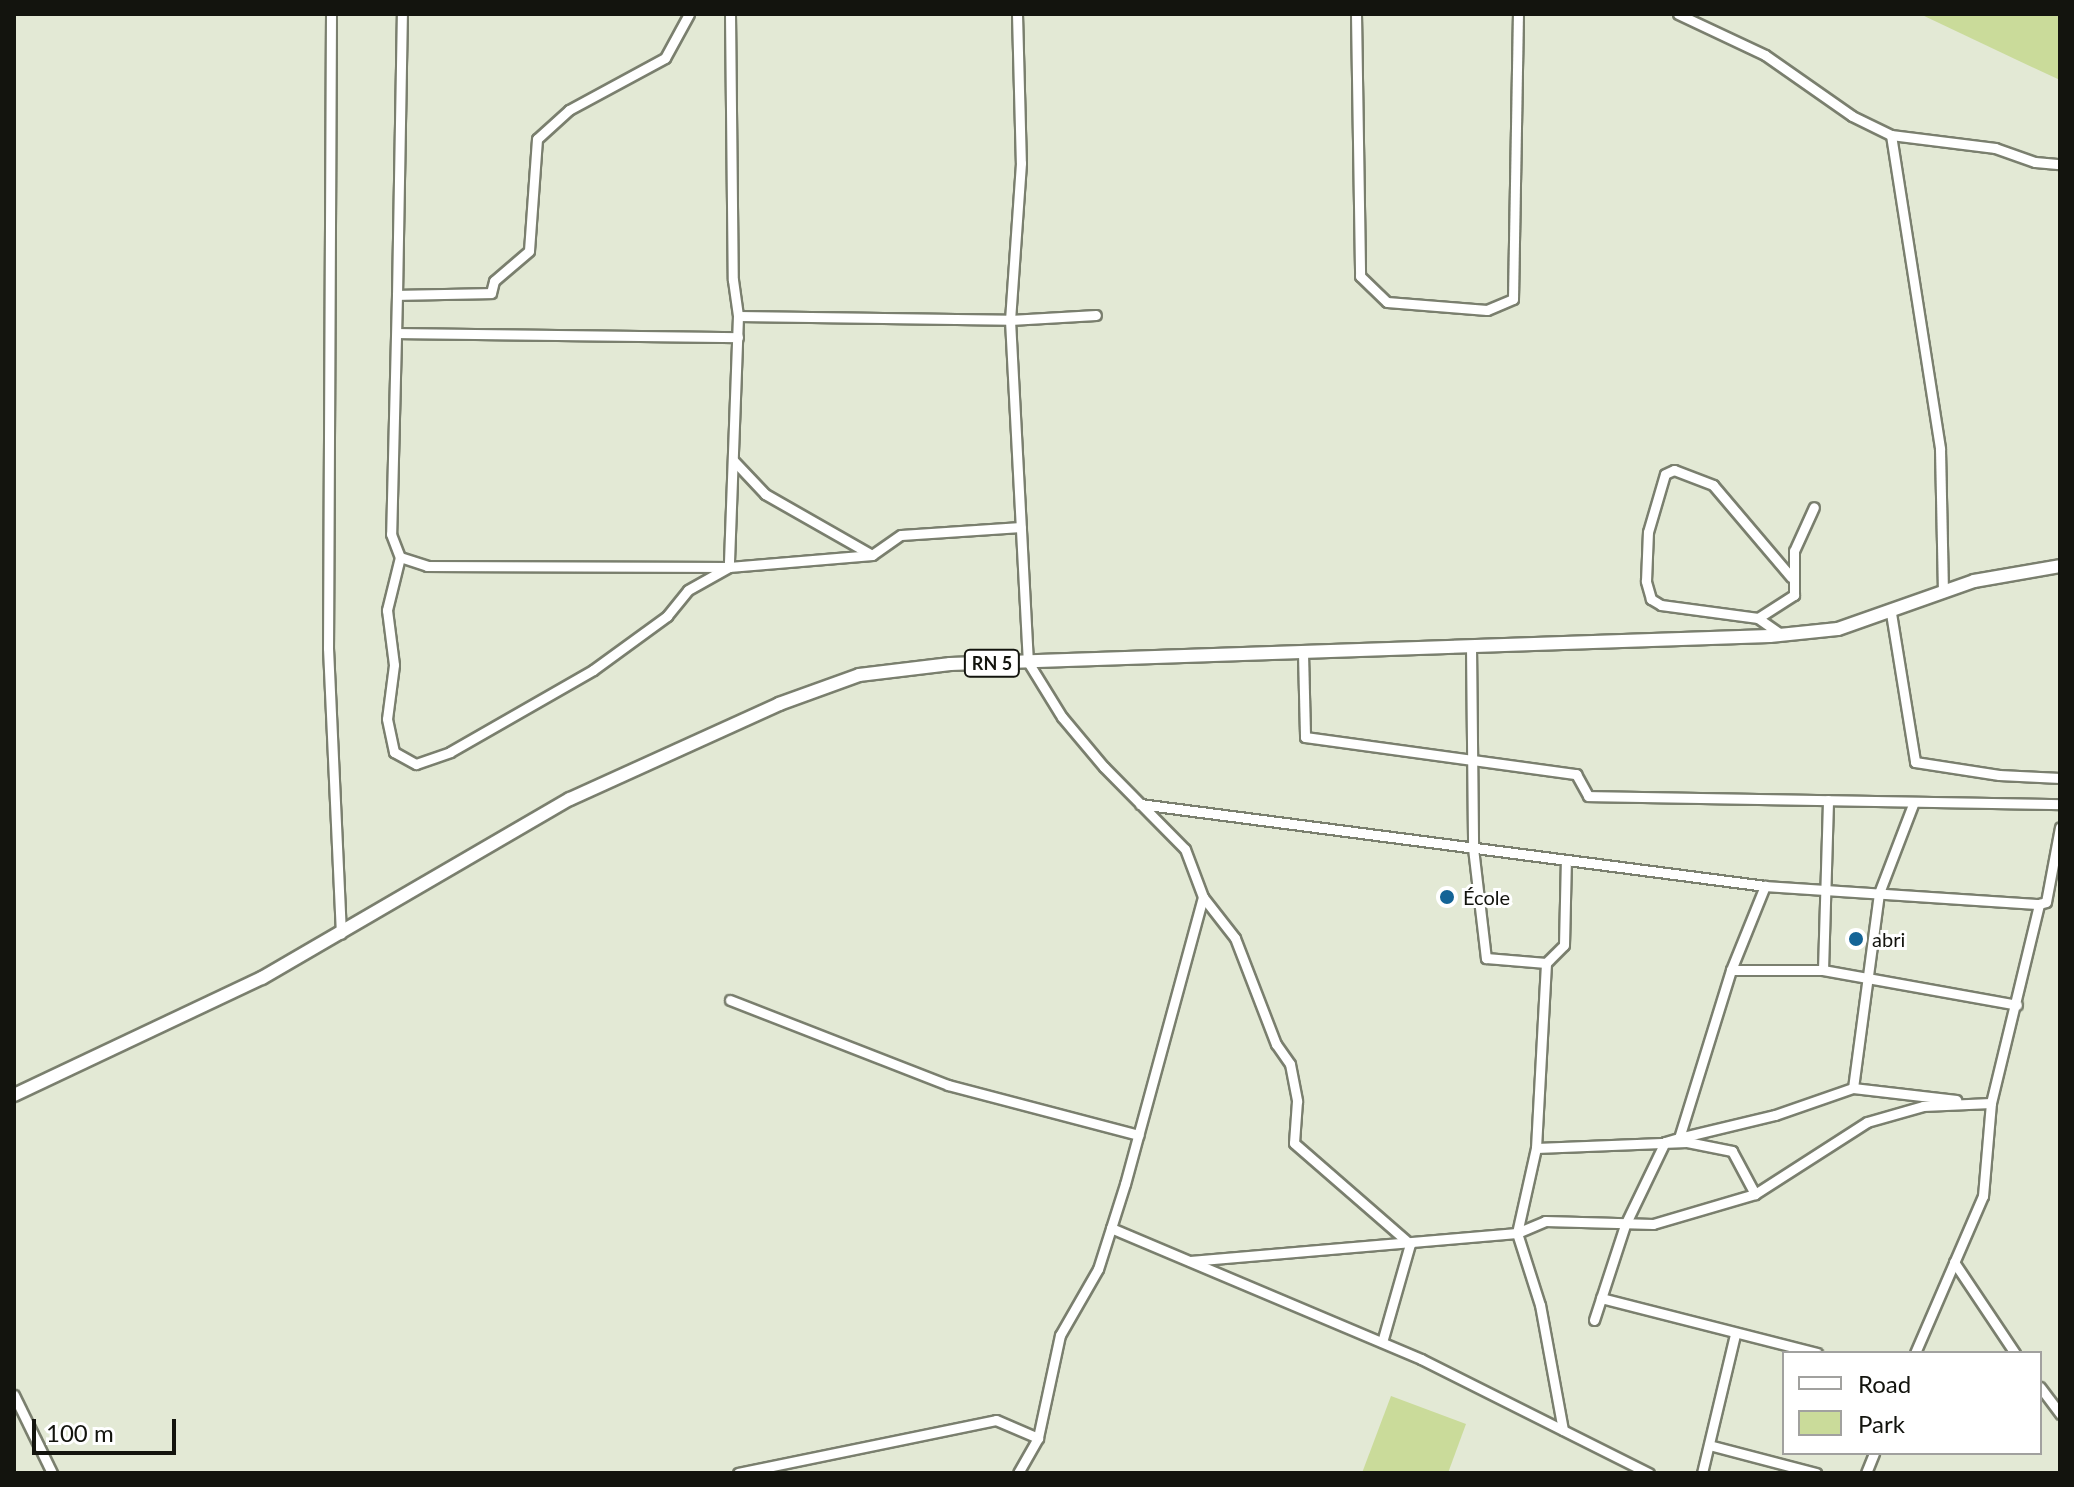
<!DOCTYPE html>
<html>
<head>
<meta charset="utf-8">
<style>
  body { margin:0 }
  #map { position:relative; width:2074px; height:1487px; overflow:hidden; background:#e3e9d5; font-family:Lato,sans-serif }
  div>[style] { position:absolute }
  .green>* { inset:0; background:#cadb9a }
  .roads { filter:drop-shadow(2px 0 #7a7f6e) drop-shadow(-2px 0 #7a7f6e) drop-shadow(0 2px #7a7f6e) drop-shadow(0 -2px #7a7f6e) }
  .minor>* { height:9px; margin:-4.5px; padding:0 4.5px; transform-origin:4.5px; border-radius:4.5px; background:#fff }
  .major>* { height:12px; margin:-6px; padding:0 6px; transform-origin:6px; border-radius:6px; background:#fff }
  .dots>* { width:22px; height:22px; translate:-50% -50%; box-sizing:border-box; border:4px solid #fff; border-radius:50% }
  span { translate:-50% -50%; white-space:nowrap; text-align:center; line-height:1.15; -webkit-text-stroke:6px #fff; paint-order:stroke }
  .shield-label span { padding:2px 6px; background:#fff; border:2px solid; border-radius:6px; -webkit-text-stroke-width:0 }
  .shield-label { font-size:18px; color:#13140e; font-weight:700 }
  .poi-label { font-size:20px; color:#13140e }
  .left { translate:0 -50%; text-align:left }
  .frame { position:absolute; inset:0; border:16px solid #13140e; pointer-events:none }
  .legend { position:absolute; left:1782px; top:1351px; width:260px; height:104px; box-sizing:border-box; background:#fff; border:2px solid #a1a19f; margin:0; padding:10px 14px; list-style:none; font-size:24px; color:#13140e }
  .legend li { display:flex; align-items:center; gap:16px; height:40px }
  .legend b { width:40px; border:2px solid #a1a19f }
  .scale { position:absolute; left:32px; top:1419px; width:144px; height:36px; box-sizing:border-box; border:4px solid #13140e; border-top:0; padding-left:10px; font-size:24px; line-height:28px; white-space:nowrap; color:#13140e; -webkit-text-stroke:6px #fff; paint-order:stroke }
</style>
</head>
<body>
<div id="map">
  <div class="green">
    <i style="clip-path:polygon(1920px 14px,2060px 14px,2060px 80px,2017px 60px)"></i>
    <i style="clip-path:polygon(1391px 1396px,1466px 1424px,1448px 1473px,1362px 1473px)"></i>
  </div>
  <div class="roads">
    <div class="minor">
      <i style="left:331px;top:14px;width:634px;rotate:90.27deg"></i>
      <i style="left:328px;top:648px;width:286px;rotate:87.4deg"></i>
      <i style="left:689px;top:14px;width:50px;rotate:118.6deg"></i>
      <i style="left:665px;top:58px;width:109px;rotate:151.6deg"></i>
      <i style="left:569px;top:110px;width:43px;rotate:137.8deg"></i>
      <i style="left:537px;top:139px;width:112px;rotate:94.1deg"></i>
      <i style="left:529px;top:251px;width:46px;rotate:139.4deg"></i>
      <i style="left:494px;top:281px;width:12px;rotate:104deg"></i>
      <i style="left:491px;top:293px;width:94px;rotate:178.8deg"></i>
      <i style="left:397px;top:295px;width:239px;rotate:91.4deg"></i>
      <i style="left:391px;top:534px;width:25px;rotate:69deg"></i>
      <i style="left:400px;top:557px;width:28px;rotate:18deg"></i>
      <i style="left:427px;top:566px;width:302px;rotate:0.2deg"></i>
      <i style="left:730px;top:14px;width:266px;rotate:89.4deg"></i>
      <i style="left:733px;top:280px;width:36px;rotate:82deg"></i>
      <i style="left:738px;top:316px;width:251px;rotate:92.1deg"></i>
      <i style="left:729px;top:567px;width:144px;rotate:-4.8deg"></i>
      <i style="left:872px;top:555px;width:35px;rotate:-35deg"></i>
      <i style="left:901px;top:535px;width:120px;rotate:-3.8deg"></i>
      <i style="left:1017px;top:14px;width:149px;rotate:88.5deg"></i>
      <i style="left:1021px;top:163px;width:157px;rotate:94deg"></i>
      <i style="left:1010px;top:320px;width:342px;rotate:87deg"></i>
      <i style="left:1028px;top:662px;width:65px;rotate:58.3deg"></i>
      <i style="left:1062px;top:717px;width:65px;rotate:50deg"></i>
      <i style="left:1104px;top:767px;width:115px;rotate:45.4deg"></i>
      <i style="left:1185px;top:849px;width:51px;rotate:69.4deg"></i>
      <i style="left:1203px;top:897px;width:297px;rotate:105.2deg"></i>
      <i style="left:1125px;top:1184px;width:89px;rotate:107.6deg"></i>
      <i style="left:1098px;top:1269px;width:76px;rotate:119.9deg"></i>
      <i style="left:1060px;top:1335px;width:105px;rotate:102.1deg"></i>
      <i style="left:1038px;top:1438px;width:40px;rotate:119.7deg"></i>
      <i style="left:1356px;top:14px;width:262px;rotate:89.1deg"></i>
      <i style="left:1360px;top:276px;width:37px;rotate:44deg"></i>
      <i style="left:1387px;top:302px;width:100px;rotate:4.6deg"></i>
      <i style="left:1487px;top:310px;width:28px;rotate:-23deg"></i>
      <i style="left:1513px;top:299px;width:285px;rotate:-89deg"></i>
      <i style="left:1678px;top:14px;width:96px;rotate:25.2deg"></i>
      <i style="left:1765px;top:55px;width:106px;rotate:35deg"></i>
      <i style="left:1852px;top:116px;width:43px;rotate:26deg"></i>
      <i style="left:1891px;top:135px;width:105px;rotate:7.1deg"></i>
      <i style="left:1995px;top:148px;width:42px;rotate:19.3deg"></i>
      <i style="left:2035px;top:162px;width:25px;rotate:5deg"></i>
      <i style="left:1891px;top:135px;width:318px;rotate:81.1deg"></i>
      <i style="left:1940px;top:449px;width:141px;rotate:88.8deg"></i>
      <i style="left:397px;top:295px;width:281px;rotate:-89deg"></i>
      <i style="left:738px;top:316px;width:272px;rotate:0.8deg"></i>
      <i style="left:1010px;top:320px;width:86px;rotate:-3.3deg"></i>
      <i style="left:397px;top:333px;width:341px;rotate:0.7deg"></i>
      <i style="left:733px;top:460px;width:47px;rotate:46.7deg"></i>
      <i style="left:765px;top:494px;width:123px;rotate:29.7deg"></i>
      <i style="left:400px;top:557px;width:55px;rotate:103.8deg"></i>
      <i style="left:387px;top:610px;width:55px;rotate:82.7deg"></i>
      <i style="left:394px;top:665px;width:54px;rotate:97.4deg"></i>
      <i style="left:387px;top:719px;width:34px;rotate:78deg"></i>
      <i style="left:394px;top:752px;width:25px;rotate:29deg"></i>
      <i style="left:416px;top:764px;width:36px;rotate:-19deg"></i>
      <i style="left:450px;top:752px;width:165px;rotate:-29.8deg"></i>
      <i style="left:593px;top:670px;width:92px;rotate:-36.1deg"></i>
      <i style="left:667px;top:616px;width:33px;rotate:-51deg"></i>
      <i style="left:688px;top:590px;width:47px;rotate:-29.3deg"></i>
      <i style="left:1891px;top:613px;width:151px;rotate:80.8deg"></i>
      <i style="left:1915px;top:762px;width:85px;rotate:8.8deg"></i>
      <i style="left:1999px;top:775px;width:61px;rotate:2.8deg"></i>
      <i style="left:1758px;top:618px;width:98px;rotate:-172.4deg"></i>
      <i style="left:1661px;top:605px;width:12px;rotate:-149deg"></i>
      <i style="left:1651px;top:599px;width:19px;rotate:-106deg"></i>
      <i style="left:1646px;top:581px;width:49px;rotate:-87.7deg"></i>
      <i style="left:1648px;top:532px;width:60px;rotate:-73.7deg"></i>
      <i style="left:1665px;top:474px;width:10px;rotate:-24deg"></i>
      <i style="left:1674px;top:470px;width:42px;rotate:21deg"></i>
      <i style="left:1713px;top:485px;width:121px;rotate:49.7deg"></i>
      <i style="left:1782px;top:635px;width:29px;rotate:-145deg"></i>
      <i style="left:1758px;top:618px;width:43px;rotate:-32.6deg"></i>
      <i style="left:1794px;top:595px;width:44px;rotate:-90deg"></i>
      <i style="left:1794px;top:551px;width:48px;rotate:-65.6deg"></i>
      <i style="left:1471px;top:646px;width:202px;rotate:89.4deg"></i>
      <i style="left:1473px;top:848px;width:111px;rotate:83.3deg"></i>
      <i style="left:1486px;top:958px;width:60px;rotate:4.8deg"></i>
      <i style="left:1303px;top:653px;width:84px;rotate:88.6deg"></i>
      <i style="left:1305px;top:737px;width:274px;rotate:7.8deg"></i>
      <i style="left:1576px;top:774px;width:25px;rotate:61deg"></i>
      <i style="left:1588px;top:796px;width:472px;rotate:1deg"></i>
      <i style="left:1140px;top:804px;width:630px;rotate:7.47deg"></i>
      <i style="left:1765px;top:886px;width:275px;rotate:3.8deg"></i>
      <i style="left:1203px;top:897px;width:52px;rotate:52deg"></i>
      <i style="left:1235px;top:938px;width:114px;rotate:68.9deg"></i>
      <i style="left:1276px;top:1044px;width:24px;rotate:55deg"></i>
      <i style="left:1290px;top:1064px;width:38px;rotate:79deg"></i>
      <i style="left:1297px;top:1101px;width:42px;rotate:94.1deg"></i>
      <i style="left:1294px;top:1143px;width:154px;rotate:41deg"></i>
      <i style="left:1410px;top:1244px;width:102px;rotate:105.9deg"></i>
      <i style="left:1731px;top:970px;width:92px"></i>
      <i style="left:1823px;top:970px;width:197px;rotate:10.2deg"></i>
      <i style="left:1823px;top:970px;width:170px;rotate:-88.3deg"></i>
      <i style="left:730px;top:1000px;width:234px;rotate:21.3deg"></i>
      <i style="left:948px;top:1085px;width:197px;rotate:14.7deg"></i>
      <i style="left:1853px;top:1088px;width:197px;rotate:-82.4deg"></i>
      <i style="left:1879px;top:893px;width:97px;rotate:-69deg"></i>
      <i style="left:1679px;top:1138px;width:99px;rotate:-13.5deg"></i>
      <i style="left:1775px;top:1115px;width:83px;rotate:-19.1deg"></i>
      <i style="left:1853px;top:1088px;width:104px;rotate:6.6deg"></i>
      <i style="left:1536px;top:1148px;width:151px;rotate:-2.3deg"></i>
      <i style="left:1687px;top:1142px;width:46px;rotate:11.3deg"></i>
      <i style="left:1732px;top:1151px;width:49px;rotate:61.9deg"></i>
      <i style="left:1111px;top:1228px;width:337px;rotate:22.9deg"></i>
      <i style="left:1421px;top:1359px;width:255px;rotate:26.6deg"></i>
      <i style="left:1190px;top:1261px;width:328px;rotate:-4.9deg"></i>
      <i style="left:1517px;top:1233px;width:30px;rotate:-23deg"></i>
      <i style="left:1545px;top:1221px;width:108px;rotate:1.6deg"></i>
      <i style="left:1653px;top:1224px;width:106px;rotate:-16.4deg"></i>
      <i style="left:1755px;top:1194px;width:133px;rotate:-32.7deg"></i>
      <i style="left:1867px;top:1122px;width:58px;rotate:-15.9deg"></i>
      <i style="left:1923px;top:1106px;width:68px;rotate:-2.5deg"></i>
      <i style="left:1954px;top:1262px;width:110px;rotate:56.2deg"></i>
      <i style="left:1601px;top:1298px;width:223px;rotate:14.3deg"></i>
      <i style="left:1594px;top:1320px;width:100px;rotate:-71.9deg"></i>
      <i style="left:1625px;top:1225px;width:92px;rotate:-64.3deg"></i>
      <i style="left:1665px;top:1142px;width:15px;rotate:-16deg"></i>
      <i style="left:1679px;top:1138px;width:176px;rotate:-72.8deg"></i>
      <i style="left:1731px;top:970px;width:91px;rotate:-68deg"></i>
      <i style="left:1915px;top:1353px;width:171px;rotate:-66.6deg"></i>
      <i style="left:1983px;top:1196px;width:93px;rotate:-85.1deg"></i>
      <i style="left:1991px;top:1103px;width:205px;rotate:-76.4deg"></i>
      <i style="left:2039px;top:904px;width:7px;rotate:-16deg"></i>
      <i style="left:2046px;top:902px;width:76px;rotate:-79.4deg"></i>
      <i style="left:2040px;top:1387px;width:34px;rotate:53deg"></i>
      <i style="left:14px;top:1395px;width:87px;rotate:64deg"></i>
      <i style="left:1563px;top:1430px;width:127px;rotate:-100.4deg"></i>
      <i style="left:1540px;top:1305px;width:76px;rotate:-107.7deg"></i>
      <i style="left:1517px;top:1233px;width:87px;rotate:-77.4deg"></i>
      <i style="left:1536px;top:1148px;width:185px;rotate:-86.9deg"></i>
      <i style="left:1546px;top:963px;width:25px;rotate:-45deg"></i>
      <i style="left:1564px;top:945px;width:85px;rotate:-88.7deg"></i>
      <i style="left:1709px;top:1445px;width:111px;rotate:14.7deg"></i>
      <i style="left:738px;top:1473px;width:263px;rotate:-11.6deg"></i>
      <i style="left:996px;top:1420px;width:46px;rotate:23.2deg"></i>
      <i style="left:1702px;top:1473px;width:142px;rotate:-76.6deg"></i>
      <i style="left:1866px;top:1473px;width:22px;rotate:-68deg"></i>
    </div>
    <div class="major">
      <i style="left:14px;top:1095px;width:274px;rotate:-25.3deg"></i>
      <i style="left:262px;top:978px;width:356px;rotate:-30.2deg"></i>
      <i style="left:570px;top:799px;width:230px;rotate:-24.4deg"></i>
      <i style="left:779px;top:704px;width:85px;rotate:-19.9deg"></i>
      <i style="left:859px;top:675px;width:92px;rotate:-6.9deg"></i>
      <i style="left:950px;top:664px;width:820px;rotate:-1.96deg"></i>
      <i style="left:1770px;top:636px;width:68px;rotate:-5.9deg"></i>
      <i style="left:1838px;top:629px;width:144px;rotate:-19.4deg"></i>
      <i style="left:1974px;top:581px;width:87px;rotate:-9.9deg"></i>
    </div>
  </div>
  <div class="dots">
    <i style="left:1447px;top:897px;background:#146496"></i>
    <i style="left:1856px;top:939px;background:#146496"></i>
  </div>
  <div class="shield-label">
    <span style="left:992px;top:663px">RN 5</span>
  </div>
  <div class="poi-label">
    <span class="left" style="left:1463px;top:897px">École</span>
    <span class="left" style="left:1872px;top:939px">abri</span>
  </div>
  <div class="frame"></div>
  <ul class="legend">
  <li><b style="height:10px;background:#fff"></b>Road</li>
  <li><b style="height:22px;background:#cadb9a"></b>Park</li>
  </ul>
  <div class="scale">100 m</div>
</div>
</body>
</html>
